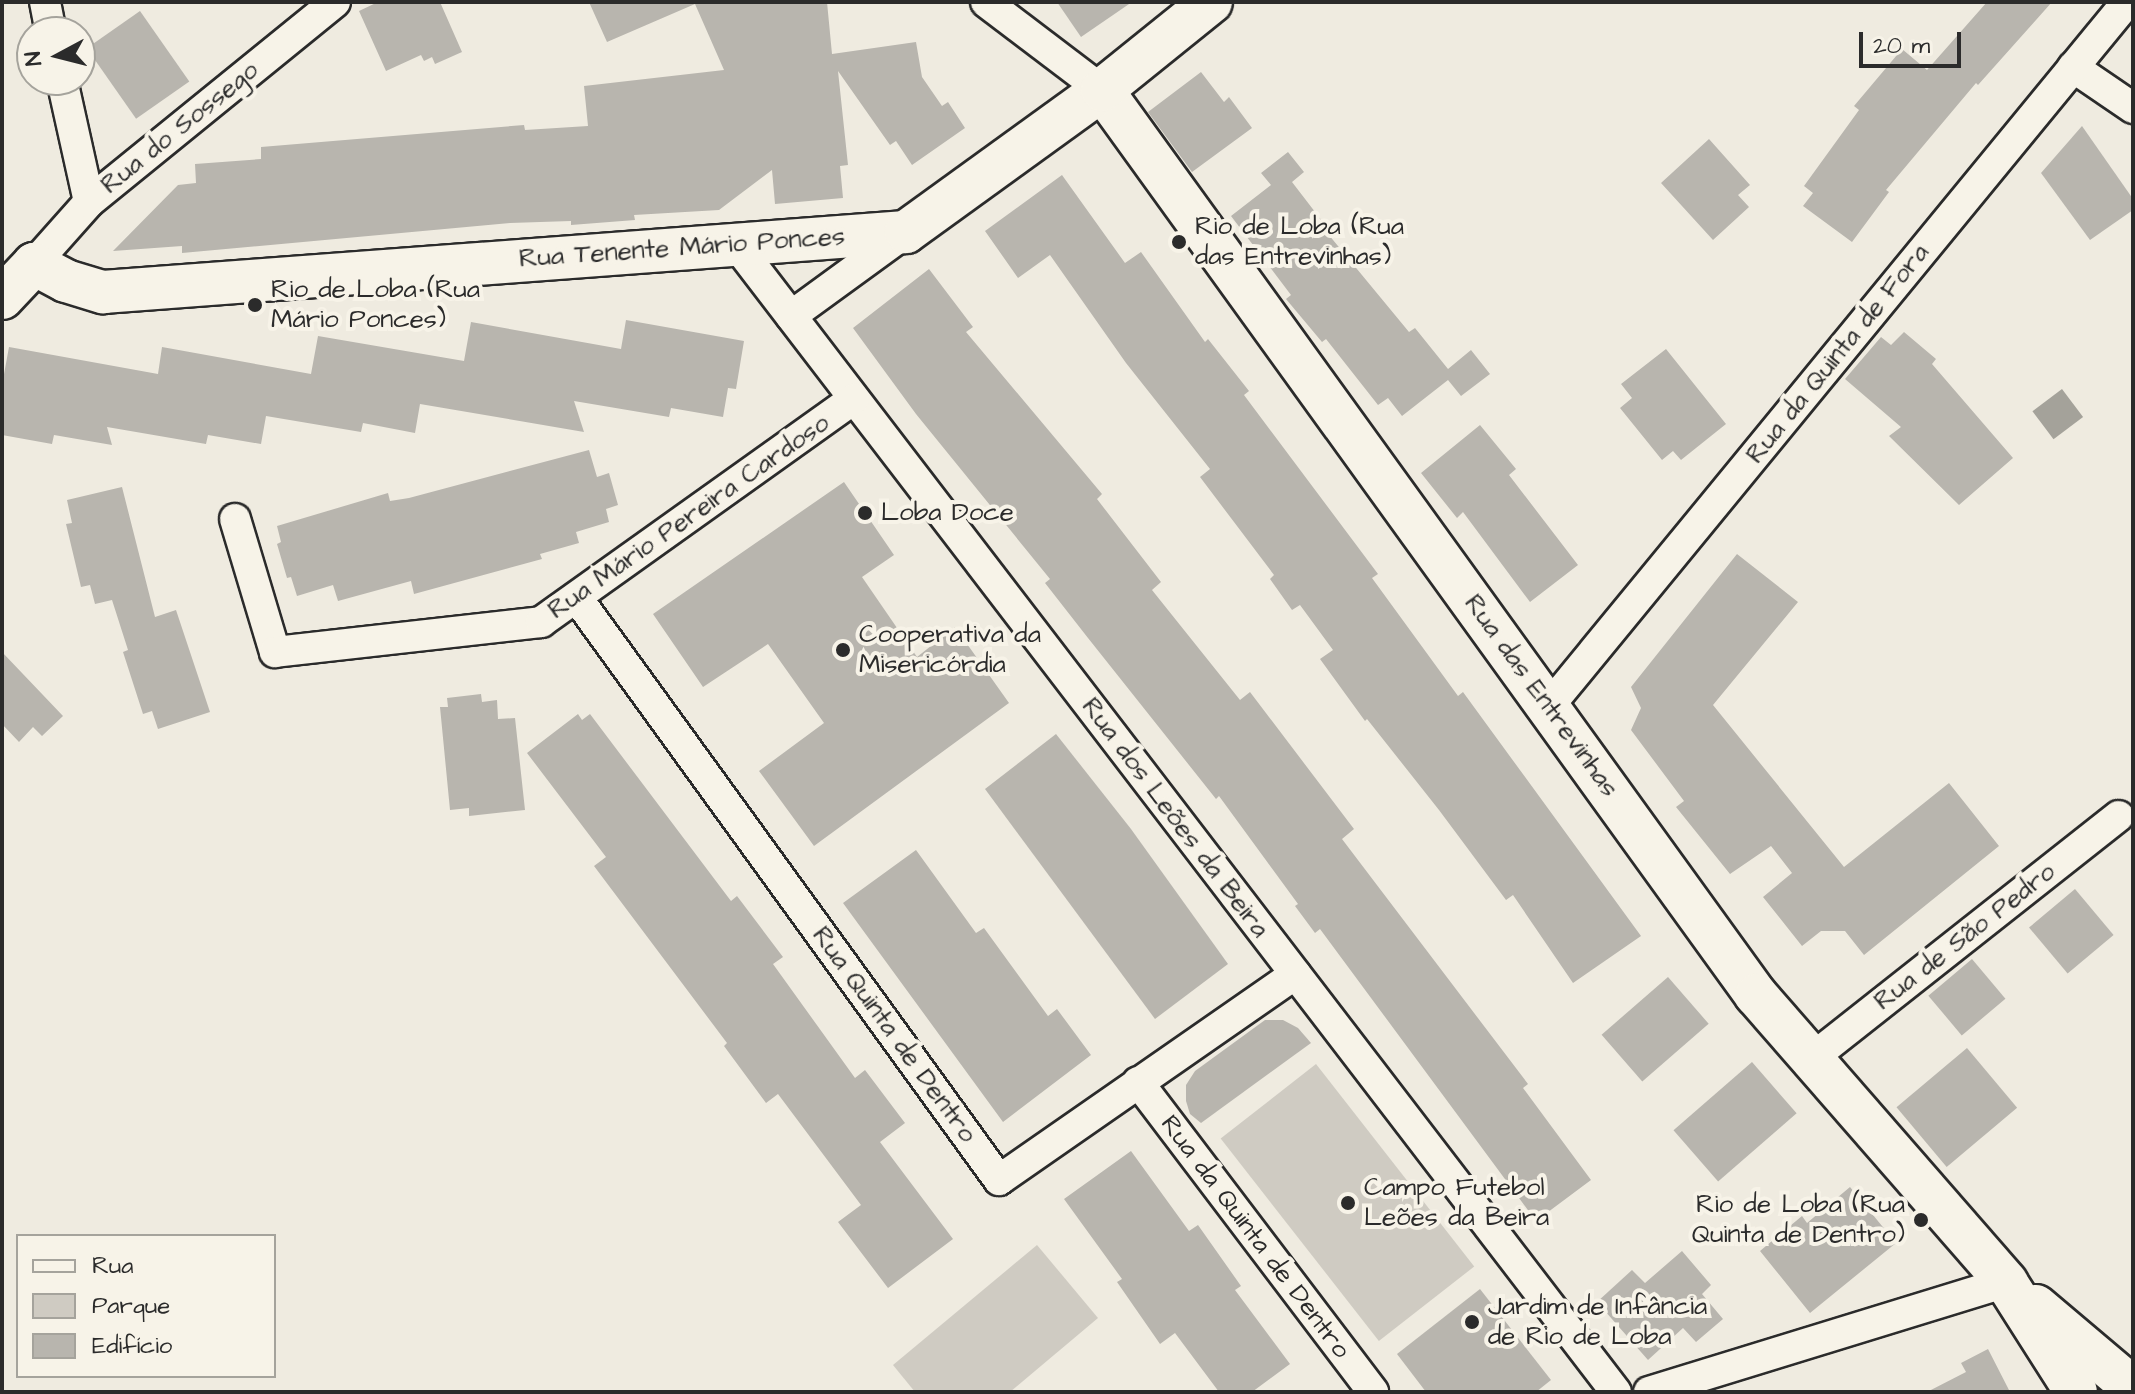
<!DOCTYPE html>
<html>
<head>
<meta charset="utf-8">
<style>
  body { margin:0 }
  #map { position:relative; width:2135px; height:1394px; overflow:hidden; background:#efebe0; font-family:"Architects Daughter",sans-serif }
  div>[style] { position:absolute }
  .green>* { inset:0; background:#cfcbc2; transform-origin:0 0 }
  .water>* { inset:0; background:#a4a29a; transform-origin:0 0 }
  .building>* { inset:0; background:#b8b5ae; transform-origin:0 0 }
  .roads { filter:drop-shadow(2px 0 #2b2b2b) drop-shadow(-2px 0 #2b2b2b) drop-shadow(0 2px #2b2b2b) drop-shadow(0 -2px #2b2b2b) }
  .street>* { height:30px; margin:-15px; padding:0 15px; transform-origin:15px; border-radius:15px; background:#f7f3e8 }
  .secondary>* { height:42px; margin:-21px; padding:0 21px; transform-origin:21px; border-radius:21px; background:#f7f3e8 }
  .dots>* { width:22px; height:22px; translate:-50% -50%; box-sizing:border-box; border:4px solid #f7f3e8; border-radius:50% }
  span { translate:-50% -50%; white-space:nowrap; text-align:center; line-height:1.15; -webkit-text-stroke:8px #f7f3e8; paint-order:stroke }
  .street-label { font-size:26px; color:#2b2b2b }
  .poi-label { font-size:26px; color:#2b2b2b }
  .left { translate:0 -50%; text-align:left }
  .right { translate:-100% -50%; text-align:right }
  .frame { position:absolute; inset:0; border:4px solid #2b2b2b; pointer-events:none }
  .legend { position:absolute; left:16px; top:1234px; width:260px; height:144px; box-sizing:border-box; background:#f7f3e8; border:2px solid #a5a39c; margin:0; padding:10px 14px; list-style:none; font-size:24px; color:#2b2b2b }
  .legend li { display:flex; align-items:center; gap:16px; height:40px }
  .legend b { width:40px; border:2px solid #a5a39c }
  .north { position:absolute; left:16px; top:16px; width:80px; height:80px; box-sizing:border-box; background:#f7f3e8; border:2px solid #a5a39c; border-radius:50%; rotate:263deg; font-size:22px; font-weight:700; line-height:32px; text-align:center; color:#2b2b2b }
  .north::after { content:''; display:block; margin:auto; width:28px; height:36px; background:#2b2b2b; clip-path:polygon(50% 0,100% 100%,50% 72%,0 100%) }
  .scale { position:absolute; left:1859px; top:32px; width:102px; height:36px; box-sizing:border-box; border:4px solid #2b2b2b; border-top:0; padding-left:10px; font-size:24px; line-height:28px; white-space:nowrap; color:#2b2b2b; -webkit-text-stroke:6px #f7f3e8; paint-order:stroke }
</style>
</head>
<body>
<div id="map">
  <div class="green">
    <i style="left:1316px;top:1064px;width:257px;height:121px;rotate:52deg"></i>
    <i style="clip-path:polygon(1037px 1245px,1098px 1318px,1010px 1392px,915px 1392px,893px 1365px)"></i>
  </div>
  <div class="water">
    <i style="left:2062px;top:389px;width:35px;height:37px;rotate:53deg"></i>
  </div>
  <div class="building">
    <i style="clip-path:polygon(378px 2px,440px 2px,462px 52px,435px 64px,432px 57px,424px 61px,421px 55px,386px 71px,359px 11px)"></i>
    <i style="clip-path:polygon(589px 2px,827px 2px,832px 54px,916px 42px,922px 77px,942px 106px,948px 102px,965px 128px,912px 165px,896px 141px,890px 145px,838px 71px,848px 165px,840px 166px,843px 198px,775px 204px,772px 170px,719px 210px,634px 215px,635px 220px,571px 225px,571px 221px,510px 223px,182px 253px,182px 246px,113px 251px,178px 185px,196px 183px,195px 164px,261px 159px,261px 147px,524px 125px,525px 130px,588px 126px,584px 86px,724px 70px,695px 4px,607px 42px)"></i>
    <i style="clip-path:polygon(1057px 2px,1132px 2px,1081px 37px)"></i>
    <i style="clip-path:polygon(1987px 2px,2052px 2px,1978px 85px,1976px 83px,1886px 190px,1889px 192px,1852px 242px,1803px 206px,1813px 193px,1804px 186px,1859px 110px,1854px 106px,1902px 49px,1927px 70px)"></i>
    <i style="left:140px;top:11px;width:86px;height:65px;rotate:55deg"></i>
    <i style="clip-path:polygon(1201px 72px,1224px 102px,1229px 97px,1252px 128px,1192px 172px,1148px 112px)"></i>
    <i style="clip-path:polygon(2082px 126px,2133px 199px,2133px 210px,2090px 240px,2041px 173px)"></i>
    <i style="clip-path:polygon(1709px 139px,1750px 185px,1738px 195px,1749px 207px,1713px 240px,1661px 183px)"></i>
    <i style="clip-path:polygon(1288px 152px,1304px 172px,1292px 182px,1322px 221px,1319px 223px,1409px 332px,1415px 328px,1448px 369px,1471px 350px,1490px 374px,1461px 396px,1448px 380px,1402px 416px,1388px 398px,1378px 405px,1326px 339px,1322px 342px,1286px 299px,1291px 295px,1231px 216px,1271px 185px,1261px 173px)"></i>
    <i style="clip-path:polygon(1062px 175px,1125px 263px,1141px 252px,1205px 342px,1208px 339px,1249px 391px,1244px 395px,1378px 574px,1372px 578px,1458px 696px,1463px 692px,1641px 936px,1573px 983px,1513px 895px,1506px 900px,1439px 810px,1367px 719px,1365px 721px,1320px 659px,1333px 650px,1300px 605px,1292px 610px,1270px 579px,1274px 575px,1200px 477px,1210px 469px,1126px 363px,1050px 255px,1018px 278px,985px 231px)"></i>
    <i style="clip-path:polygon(929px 269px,973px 327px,966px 332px,1102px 494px,1097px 499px,1161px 582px,1152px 590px,1240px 700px,1250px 692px,1354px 829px,1342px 839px,1528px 1084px,1523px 1088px,1591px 1180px,1536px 1221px,1320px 929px,1315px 933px,1295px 906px,1298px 904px,1219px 796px,1216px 799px,1088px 638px,1045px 583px,1050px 579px,916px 414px,853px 328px)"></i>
    <i style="clip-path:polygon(626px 320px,744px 341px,736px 389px,728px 388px,723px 417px,671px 408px,669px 417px,574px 401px,584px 432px,420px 404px,415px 433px,363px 423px,361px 432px,266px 416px,261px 444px,208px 435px,206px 444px,107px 427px,112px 445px,54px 435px,52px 444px,2px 435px,2px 385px,9px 347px,158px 374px,162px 347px,311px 374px,318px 336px,464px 361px,471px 322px,621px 349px)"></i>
    <i style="clip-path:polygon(1904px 332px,1936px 359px,1932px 364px,2013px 458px,1959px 505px,1889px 436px,1901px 427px,1845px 379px,1881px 337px,1891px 345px)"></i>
    <i style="clip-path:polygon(1666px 349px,1726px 424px,1681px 460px,1673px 451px,1662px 460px,1620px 408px,1632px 398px,1621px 384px)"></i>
    <i style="clip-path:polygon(1480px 425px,1516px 469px,1509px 475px,1578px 565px,1530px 602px,1463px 512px,1457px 518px,1421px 473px)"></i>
    <i style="clip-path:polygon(589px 450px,597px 477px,609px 473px,618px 505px,606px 509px,609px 522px,576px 532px,579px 543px,540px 554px,542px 559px,414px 594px,411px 581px,338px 601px,333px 585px,297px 596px,291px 577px,287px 578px,277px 544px,281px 542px,277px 526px,388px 493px,390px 501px,409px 498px)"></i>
    <i style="clip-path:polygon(844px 482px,894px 555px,862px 577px,917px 657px,955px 627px,1009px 703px,814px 846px,759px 771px,824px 723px,768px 644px,703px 687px,653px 614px)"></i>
    <i style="clip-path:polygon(122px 487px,155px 617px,176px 610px,210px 712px,158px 729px,152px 711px,143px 714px,123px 652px,128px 650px,112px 600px,95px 604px,90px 585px,81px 587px,66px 524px,72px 523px,67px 500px)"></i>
    <i style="clip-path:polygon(1737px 554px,1798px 602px,1713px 705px,1844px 867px,1949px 783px,1999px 846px,1864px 955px,1845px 931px,1821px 931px,1802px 946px,1763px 897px,1792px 873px,1771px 846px,1730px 874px,1676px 807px,1684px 801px,1631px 730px,1641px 708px,1631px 687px)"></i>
    <i style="clip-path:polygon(2px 652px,63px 716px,42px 736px,33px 727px,19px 742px,2px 724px)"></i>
    <i style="clip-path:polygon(481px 694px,482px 702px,497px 700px,498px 719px,515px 718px,525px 810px,469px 816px,469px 808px,450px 810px,440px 707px,448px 707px,447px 698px)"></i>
    <i style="clip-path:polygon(578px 714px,582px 720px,590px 714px,731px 901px,737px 896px,783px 957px,773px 964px,855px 1078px,865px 1070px,905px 1123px,880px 1142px,953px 1239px,888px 1288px,838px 1222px,861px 1205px,778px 1094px,766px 1103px,724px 1046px,727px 1043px,594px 866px,606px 857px,527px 753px)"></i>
    <i style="clip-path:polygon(1056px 734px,1131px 829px,1228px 964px,1155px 1019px,985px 789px)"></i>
    <i style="clip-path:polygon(916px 850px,976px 933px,984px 928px,1048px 1016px,1057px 1009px,1091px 1055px,1003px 1122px,843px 903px)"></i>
    <i style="left:2075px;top:889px;width:60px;height:60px;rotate:50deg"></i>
    <i style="left:1972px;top:959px;width:52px;height:57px;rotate:50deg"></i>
    <i style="left:1668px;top:977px;width:62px;height:88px;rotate:49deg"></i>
    <i style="clip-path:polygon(1265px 1020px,1283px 1020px,1298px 1028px,1311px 1043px,1201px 1123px,1190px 1114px,1186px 1101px,1186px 1085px,1195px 1071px)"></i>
    <i style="left:1967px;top:1048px;width:78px;height:92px;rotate:50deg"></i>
    <i style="left:1752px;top:1062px;width:68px;height:104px;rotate:49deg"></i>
    <i style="clip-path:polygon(1131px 1151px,1189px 1231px,1198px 1225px,1241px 1286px,1235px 1290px,1290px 1364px,1252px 1392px,1219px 1392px,1175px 1333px,1160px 1344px,1117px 1282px,1122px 1279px,1064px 1199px)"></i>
    <i style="clip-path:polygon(1850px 1187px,1896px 1243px,1810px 1313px,1760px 1251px,1802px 1216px,1807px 1223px)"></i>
    <i style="clip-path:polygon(1682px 1251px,1711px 1285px,1702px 1294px,1723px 1319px,1696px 1342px,1683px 1328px,1648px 1360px,1597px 1302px,1632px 1270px,1645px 1283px)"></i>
    <i style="clip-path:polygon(1480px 1289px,1551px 1380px,1536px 1392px,1426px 1392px,1397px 1354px)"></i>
    <i style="clip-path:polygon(1988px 1349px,2010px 1392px,1927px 1392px,1966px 1372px,1961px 1363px)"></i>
  </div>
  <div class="roads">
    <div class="street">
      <i style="left:45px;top:2px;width:31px;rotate:79deg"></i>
      <i style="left:986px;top:2px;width:146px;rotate:37.2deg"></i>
      <i style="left:2073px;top:67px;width:73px;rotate:34.3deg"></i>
      <i style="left:62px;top:80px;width:125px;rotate:77.5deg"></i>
      <i style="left:735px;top:243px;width:1448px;rotate:52.52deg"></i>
      <i style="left:34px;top:264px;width:83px;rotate:-48.4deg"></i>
      <i style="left:89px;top:202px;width:317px;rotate:-39.1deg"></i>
      <i style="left:791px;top:316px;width:142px;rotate:-36.1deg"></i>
      <i style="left:235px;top:519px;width:139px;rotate:73.3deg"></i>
      <i style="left:275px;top:652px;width:268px;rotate:-6.4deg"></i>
      <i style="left:541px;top:622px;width:384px;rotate:-35.5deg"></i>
      <i style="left:577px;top:598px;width:719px;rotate:54.05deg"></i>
      <i style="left:999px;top:1180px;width:361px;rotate:-34.8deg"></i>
      <i style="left:1549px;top:706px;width:911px;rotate:-50.61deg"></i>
      <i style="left:1811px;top:1059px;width:392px;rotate:-38.3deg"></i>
      <i style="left:1138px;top:1082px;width:389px;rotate:52.8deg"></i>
      <i style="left:1649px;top:1392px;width:374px;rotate:-17.1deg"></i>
    </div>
    <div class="secondary">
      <i style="left:1102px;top:90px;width:1117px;rotate:54.15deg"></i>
      <i style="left:1756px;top:995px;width:381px;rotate:48.9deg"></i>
      <i style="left:2006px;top:1282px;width:130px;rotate:57.5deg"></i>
      <i style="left:2px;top:298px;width:47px;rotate:-46.7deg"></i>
      <i style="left:34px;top:264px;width:36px;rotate:28deg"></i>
      <i style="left:66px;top:281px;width:39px;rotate:17deg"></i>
      <i style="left:103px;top:292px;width:805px;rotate:-4.27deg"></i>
      <i style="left:906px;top:232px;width:242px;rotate:-35.9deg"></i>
      <i style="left:1102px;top:90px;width:140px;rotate:-38.9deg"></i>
      <i style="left:2036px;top:1306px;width:127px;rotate:40.2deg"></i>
    </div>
  </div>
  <div class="dots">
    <i style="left:1179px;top:242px;background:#2b2b2b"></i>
    <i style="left:255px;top:305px;background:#2b2b2b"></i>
    <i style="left:865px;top:513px;background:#2b2b2b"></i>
    <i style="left:843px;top:650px;background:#2b2b2b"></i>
    <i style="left:1348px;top:1203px;background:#2b2b2b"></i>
    <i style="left:1921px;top:1220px;background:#2b2b2b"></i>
    <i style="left:1472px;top:1322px;background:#2b2b2b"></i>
  </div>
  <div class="street-label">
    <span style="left:180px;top:128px;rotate:-39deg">Rua do Sossego</span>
    <span style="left:682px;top:248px;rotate:-4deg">Rua Tenente Mário Ponces</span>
    <span style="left:1838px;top:354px;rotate:-51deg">Rua da Quinta de Fora</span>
    <span style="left:689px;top:517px;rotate:-35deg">Rua Mário Pereira Cardoso</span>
    <span style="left:1541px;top:696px;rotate:54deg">Rua das Entrevinhas</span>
    <span style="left:1175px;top:818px;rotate:53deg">Rua dos Leões da Beira</span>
    <span style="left:1965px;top:937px;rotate:-38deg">Rua de São Pedro</span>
    <span style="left:894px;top:1035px;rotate:54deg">Rua Quinta de Dentro</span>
    <span style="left:1255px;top:1237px;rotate:53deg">Rua da Quinta de Dentro</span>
  </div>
  <div class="poi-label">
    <span class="left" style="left:1195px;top:242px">Rio de Loba (Rua<br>das Entrevinhas)</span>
    <span class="left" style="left:271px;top:305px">Rio de Loba (Rua<br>Mário Ponces)</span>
    <span class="left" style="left:881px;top:513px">Loba Doce</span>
    <span class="left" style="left:859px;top:650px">Cooperativa da<br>Misericórdia</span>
    <span class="left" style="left:1364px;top:1203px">Campo Futebol<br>Leões da Beira</span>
    <span class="right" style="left:1905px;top:1220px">Rio de Loba (Rua<br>Quinta de Dentro)</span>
    <span class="left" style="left:1488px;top:1322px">Jardim de Infância<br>de Rio de Loba</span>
  </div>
  <div class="frame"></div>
  <ul class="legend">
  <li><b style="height:10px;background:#f7f3e8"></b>Rua</li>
  <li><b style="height:22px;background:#cfcbc2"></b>Parque</li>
  <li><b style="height:22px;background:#b8b5ae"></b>Edifício</li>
  </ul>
  <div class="north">N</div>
  <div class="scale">20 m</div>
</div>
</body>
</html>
